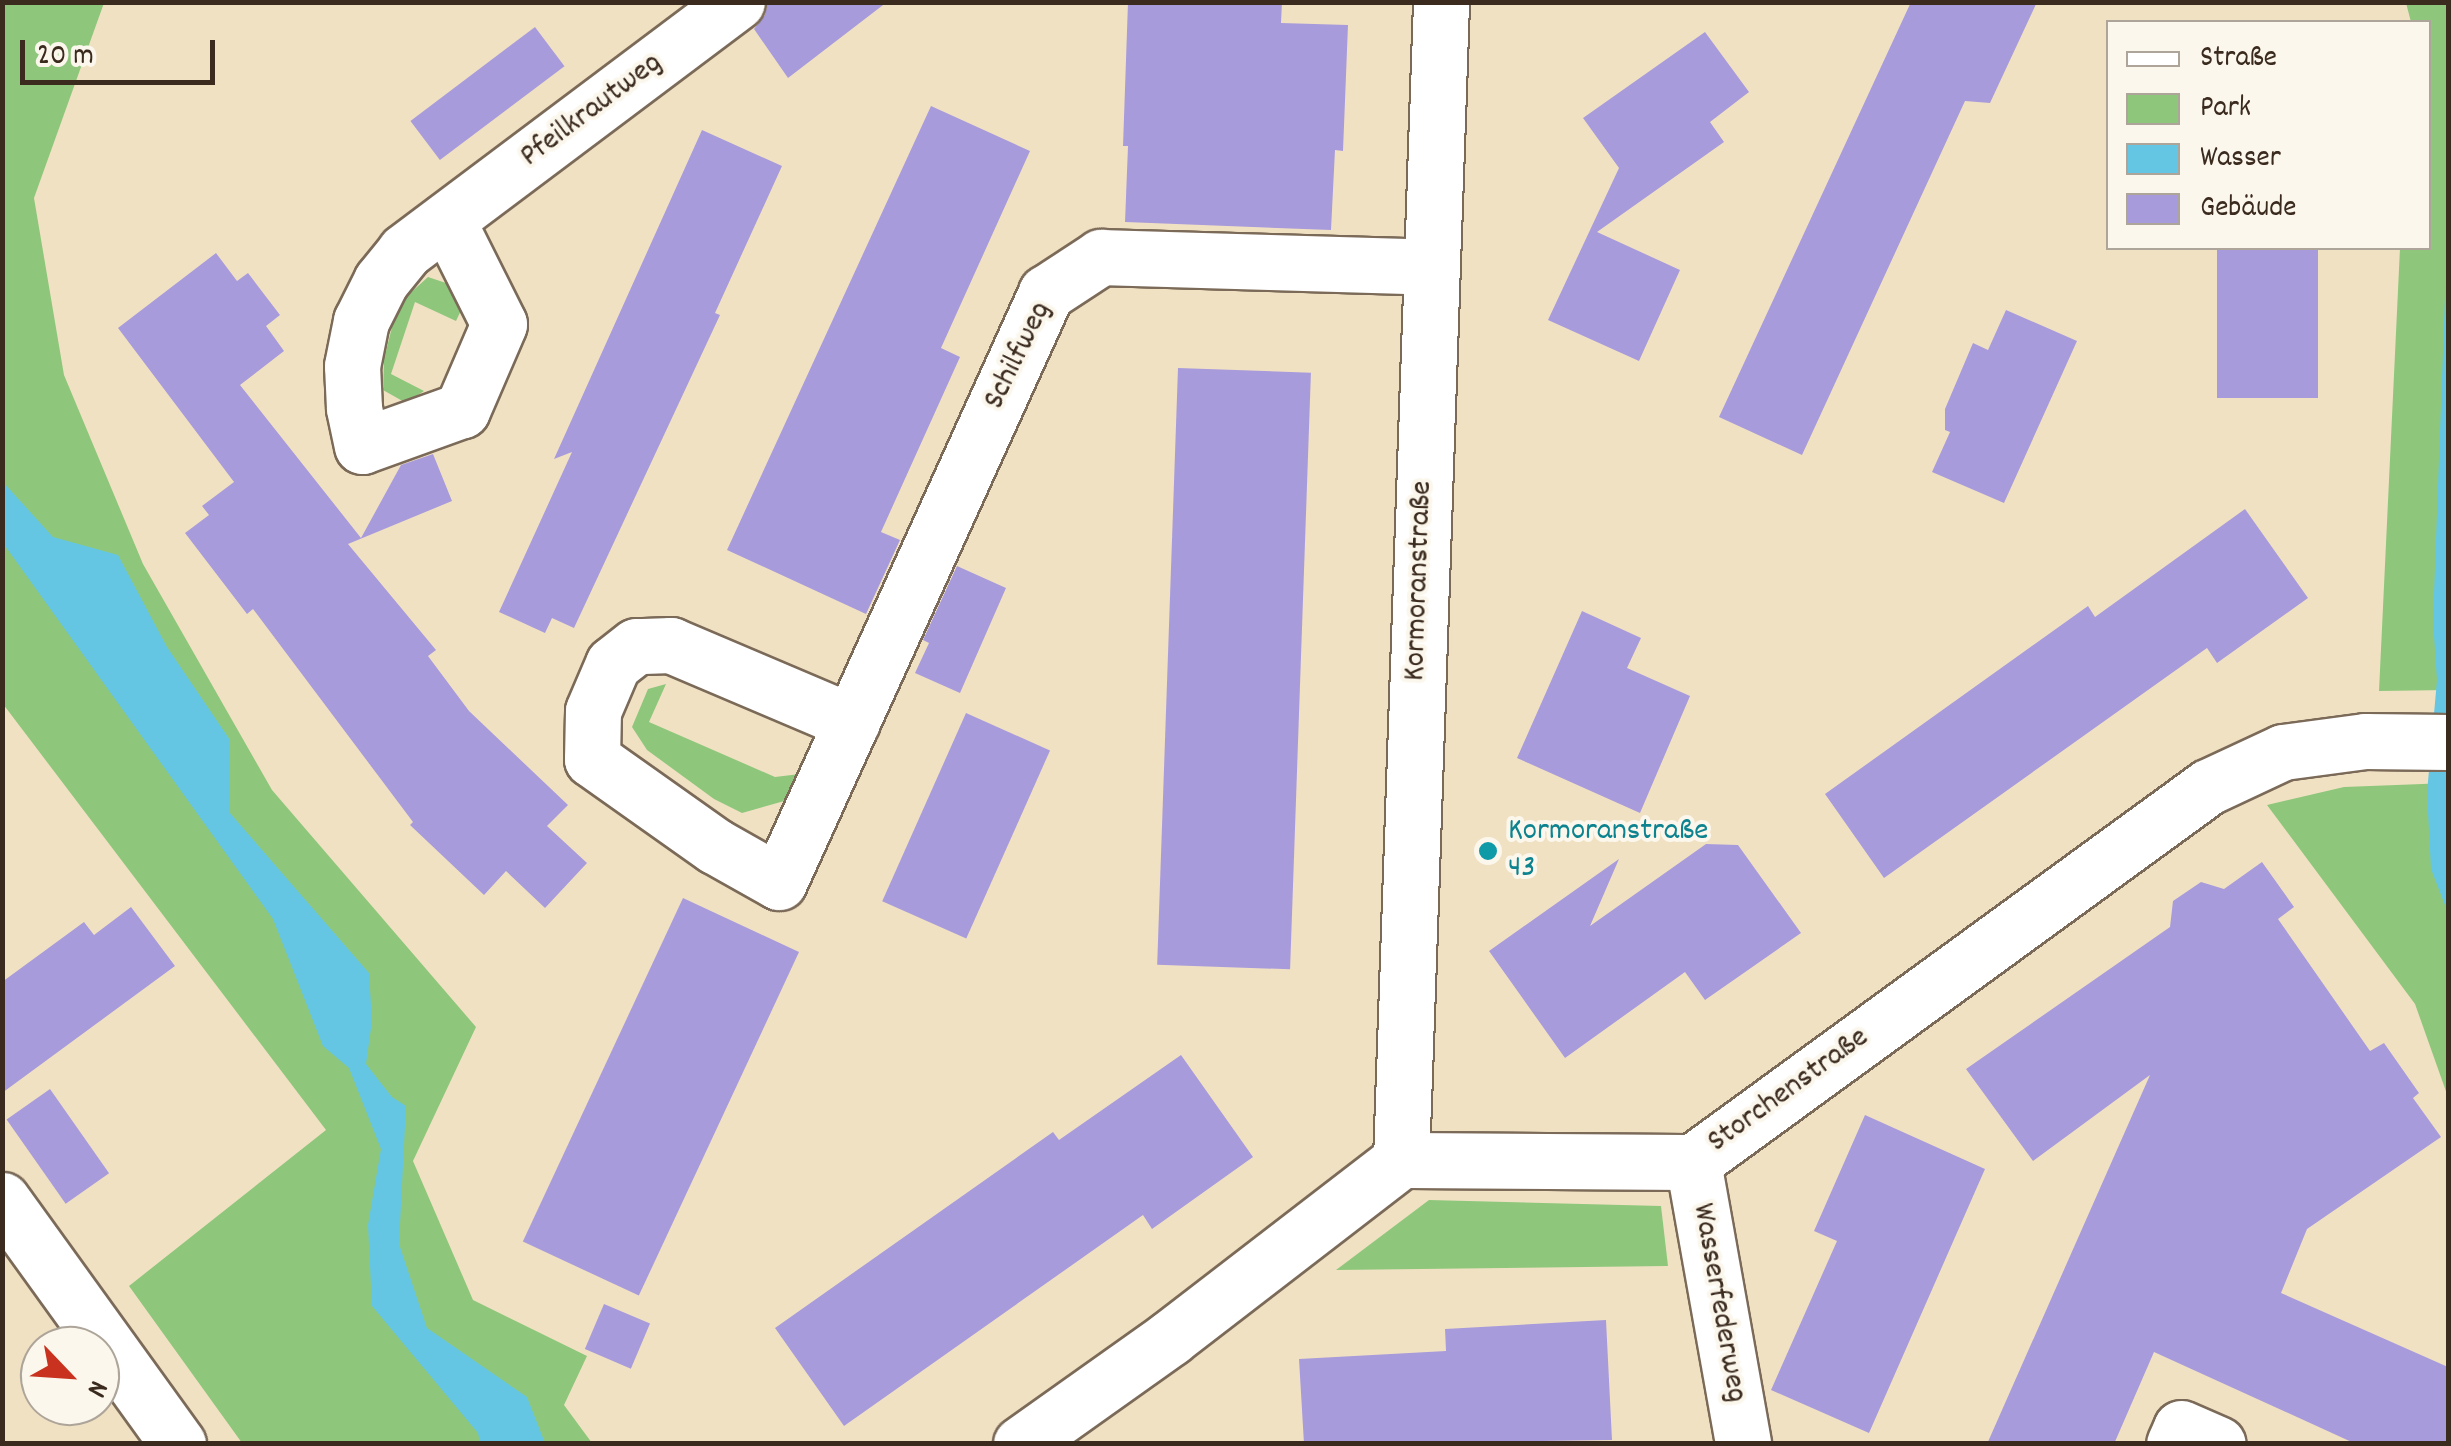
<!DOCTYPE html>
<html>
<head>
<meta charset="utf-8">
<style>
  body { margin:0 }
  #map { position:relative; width:2451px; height:1446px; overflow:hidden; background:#f1e1c3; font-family:Dekko,sans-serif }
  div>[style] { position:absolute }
  .green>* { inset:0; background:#8ec77c }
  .water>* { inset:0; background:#64c6e2 }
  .building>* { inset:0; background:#a89bdb; transform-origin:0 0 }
  .roads { filter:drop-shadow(2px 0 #7b6a58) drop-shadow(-2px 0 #7b6a58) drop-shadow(0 2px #7b6a58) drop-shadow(0 -2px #7b6a58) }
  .minor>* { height:55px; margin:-27.5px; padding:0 27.5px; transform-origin:27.5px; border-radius:27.5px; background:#fff }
  .dots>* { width:28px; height:28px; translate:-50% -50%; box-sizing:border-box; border:5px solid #fbf7ec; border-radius:50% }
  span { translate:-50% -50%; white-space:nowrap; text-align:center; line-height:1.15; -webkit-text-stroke:8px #fbf7ec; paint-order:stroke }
  .street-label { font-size:32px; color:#3b2a1e }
  .culture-label { font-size:32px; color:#0d838f }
  .left { translate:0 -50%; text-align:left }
  .frame { position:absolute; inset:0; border:5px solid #3b2a1e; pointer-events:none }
  .legend { position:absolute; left:2106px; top:20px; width:325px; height:230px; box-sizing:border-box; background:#fbf7ec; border:2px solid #aea59a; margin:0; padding:12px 18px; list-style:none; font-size:30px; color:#3b2a1e }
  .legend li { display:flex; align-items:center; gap:20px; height:50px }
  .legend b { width:50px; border:2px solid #aea59a }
  .north { position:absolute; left:20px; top:1326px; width:100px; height:100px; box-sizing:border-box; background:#fbf7ec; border:2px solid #aea59a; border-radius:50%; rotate:115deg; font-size:28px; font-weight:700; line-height:40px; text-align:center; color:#3b2a1e }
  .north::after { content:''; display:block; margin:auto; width:35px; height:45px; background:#c8321e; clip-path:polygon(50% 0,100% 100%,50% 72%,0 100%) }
  .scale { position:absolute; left:20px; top:40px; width:195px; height:45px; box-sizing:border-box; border:5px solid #3b2a1e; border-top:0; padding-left:12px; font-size:30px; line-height:35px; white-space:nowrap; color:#3b2a1e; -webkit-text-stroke:8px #fbf7ec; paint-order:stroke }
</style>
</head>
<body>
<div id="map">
  <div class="green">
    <i style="clip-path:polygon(3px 3px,104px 3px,34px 198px,64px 375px,143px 564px,272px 790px,476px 1027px,413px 1161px,473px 1300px,587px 1356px,564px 1405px,592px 1443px,242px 1443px,129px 1286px,326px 1130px,3px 704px)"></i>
    <i style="clip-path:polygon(2406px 3px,2448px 3px,2448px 690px,2379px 691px,2400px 248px,2428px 248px,2428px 22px,2411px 22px)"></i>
    <i style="clip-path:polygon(428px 277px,458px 287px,466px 300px,456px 321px,415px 302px,391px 374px,424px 391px,406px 403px,383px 390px,384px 359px,393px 323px,407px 296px)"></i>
    <i style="clip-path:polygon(666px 684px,649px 722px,775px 777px,808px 773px,795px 798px,742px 813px,714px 799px,647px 750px,632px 727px,648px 689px)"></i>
    <i style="clip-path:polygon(2448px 783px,2448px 1097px,2415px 1004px,2267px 805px,2344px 787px)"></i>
    <i style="clip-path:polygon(1429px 1200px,1661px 1206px,1668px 1266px,1336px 1270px)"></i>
  </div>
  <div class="water">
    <i style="clip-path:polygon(2448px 216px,2448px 913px,2431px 869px,2427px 793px,2437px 680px,2433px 621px)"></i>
    <i style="clip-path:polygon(3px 482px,53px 537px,118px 555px,167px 647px,230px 740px,230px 813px,369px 973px,372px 1021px,366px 1064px,392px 1097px,406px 1106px,399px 1244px,427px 1328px,527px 1397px,545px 1443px,480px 1443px,478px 1433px,372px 1306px,368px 1225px,381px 1149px,349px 1068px,323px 1046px,273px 919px,3px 543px)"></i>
  </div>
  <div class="building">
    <i style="clip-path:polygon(768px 2px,887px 2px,788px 78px,754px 29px,765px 15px)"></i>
    <i style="clip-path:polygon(1128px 2px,1282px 2px,1281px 23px,1348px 25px,1343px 151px,1335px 150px,1331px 230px,1125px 222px,1128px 146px,1123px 146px)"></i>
    <i style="clip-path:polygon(1911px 2px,2037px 2px,1990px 103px,1965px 101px,1802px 455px,1719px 417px)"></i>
    <i style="left:535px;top:27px;width:49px;height:156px;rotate:53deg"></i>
    <i style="clip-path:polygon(1705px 32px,1749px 92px,1710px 122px,1724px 142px,1597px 232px,1680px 270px,1639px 361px,1548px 320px,1619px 168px,1583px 118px)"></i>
    <i style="clip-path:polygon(931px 106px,1030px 151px,941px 348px,960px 357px,881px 532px,900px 540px,866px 614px,727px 550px)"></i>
    <i style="clip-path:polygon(702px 130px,782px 166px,715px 313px,720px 315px,574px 628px,552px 618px,545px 633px,499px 612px,572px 452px,554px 459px)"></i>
    <i style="left:2217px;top:248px;width:101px;height:150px"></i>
    <i style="clip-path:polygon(216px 253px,237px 281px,248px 273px,280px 315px,266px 326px,284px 351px,240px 385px,361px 538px,401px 465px,433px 454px,452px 501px,348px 544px,436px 650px,428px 656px,469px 711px,568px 805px,547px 826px,587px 863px,545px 908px,506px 871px,484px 895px,410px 825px,413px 822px,253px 609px,247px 614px,185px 533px,209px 515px,202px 506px,234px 482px,118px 328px)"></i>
    <i style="clip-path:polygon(2006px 310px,2077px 341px,2004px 503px,1932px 472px,1950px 432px,1945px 430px,1945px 409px,1973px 343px,1988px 350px)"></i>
    <i style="left:1178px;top:368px;width:133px;height:597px;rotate:2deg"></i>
    <i style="clip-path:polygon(2245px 509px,2308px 598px,2217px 663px,2207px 648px,1884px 878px,1825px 794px,2088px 606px,2095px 617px)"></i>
    <i style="clip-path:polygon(957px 566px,1006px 588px,960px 693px,915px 673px,929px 643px,923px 640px)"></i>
    <i style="clip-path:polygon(1582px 611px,1641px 638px,1627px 668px,1690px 696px,1640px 813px,1517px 758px)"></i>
    <i style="left:966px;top:713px;width:92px;height:206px;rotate:24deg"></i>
    <i style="clip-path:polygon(1706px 844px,1738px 845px,1801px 933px,1705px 1000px,1685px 972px,1565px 1058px,1489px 951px,1619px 859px,1590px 926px)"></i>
    <i style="clip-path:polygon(2262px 862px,2294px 907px,2278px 919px,2370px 1051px,2384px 1043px,2419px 1093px,2413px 1098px,2441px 1137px,2307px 1229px,2281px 1293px,2448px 1367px,2448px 1444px,2356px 1444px,2154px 1352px,2114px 1444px,1987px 1444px,2150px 1075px,2033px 1161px,1966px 1069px,2170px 927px,2173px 901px,2201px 882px,2224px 889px)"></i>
    <i style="left:683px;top:898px;width:128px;height:379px;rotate:25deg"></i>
    <i style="clip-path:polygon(131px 907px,175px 966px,2px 1093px,2px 982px,84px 922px,94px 935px)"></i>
    <i style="clip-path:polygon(1181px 1055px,1253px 1157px,1152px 1229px,1143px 1215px,844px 1426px,775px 1328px,1053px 1132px,1059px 1140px)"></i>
    <i style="left:50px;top:1089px;width:103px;height:53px;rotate:55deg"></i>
    <i style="clip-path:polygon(1865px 1115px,1985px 1169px,1869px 1433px,1771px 1390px,1837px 1241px,1814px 1231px)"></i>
    <i style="left:604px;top:1304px;width:50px;height:49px;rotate:23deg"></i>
    <i style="clip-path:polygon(1606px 1320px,1612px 1440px,1304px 1444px,1299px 1359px,1446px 1351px,1445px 1329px)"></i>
  </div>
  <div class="roads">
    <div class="minor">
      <i style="left:447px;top:220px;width:116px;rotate:63.4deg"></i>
      <i style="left:499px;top:324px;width:94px;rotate:113.3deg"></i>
      <i style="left:462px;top:410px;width:106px;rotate:160.2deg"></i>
      <i style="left:362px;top:446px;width:39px;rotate:-102deg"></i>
      <i style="left:354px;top:408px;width:42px;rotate:-92.7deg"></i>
      <i style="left:352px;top:366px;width:46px;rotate:-78.7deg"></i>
      <i style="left:361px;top:321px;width:45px;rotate:-63.4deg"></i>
      <i style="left:381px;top:281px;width:38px;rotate:-51deg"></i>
      <i style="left:405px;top:251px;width:415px;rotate:-36.9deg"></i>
      <i style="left:852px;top:722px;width:197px;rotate:-157deg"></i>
      <i style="left:671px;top:645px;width:35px;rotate:178deg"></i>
      <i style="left:636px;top:646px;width:29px;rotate:142deg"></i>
      <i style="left:613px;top:664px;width:51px;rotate:113.1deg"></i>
      <i style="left:593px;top:711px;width:48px;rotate:91.2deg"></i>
      <i style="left:592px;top:759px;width:151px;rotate:35.3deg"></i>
      <i style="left:715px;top:846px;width:73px;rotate:29.4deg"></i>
      <i style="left:779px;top:882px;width:647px;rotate:-65.61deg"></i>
      <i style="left:1046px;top:293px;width:66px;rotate:-33.2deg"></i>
      <i style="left:1101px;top:257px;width:329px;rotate:1.7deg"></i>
      <i style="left:1401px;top:1160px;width:1159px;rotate:-88.02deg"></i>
      <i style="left:1693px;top:1162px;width:286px;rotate:79.9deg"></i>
      <i style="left:2px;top:1200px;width:301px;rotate:54.2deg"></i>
      <i style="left:1021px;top:1444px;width:183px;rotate:-35.4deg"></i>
      <i style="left:1170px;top:1338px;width:292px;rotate:-37.6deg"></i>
      <i style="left:1401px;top:1160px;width:292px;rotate:0.4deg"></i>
      <i style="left:1693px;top:1162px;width:637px;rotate:-36.06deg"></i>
      <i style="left:2208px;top:787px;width:83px;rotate:-25deg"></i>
      <i style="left:2283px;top:752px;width:83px;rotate:-7.6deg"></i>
      <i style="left:2365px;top:741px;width:83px;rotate:0.7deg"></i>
      <i style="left:2174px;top:1444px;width:17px;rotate:-66deg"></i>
      <i style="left:2181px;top:1428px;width:40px;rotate:23.4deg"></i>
    </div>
  </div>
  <div class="dots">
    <i style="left:1488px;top:851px;background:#0f9aa8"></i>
  </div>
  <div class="street-label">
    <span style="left:592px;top:111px;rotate:-37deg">Pfeilkrautweg</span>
    <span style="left:1019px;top:356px;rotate:-64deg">Schilfweg</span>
    <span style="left:1420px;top:581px;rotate:-88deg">Kormoranstraße</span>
    <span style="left:1789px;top:1091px;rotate:-36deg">Storchenstraße</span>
    <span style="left:1718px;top:1303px;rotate:80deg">Wasserfederweg</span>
  </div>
  <div class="culture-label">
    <span class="left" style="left:1508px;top:851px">Kormoranstraße<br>43</span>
  </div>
  <div class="frame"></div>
  <ul class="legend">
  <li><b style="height:12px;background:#fff"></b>Straße</li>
  <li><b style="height:28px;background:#8ec77c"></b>Park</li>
  <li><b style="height:28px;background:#64c6e2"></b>Wasser</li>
  <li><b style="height:28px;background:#a89bdb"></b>Gebäude</li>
  </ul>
  <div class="north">N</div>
  <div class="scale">20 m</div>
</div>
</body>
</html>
